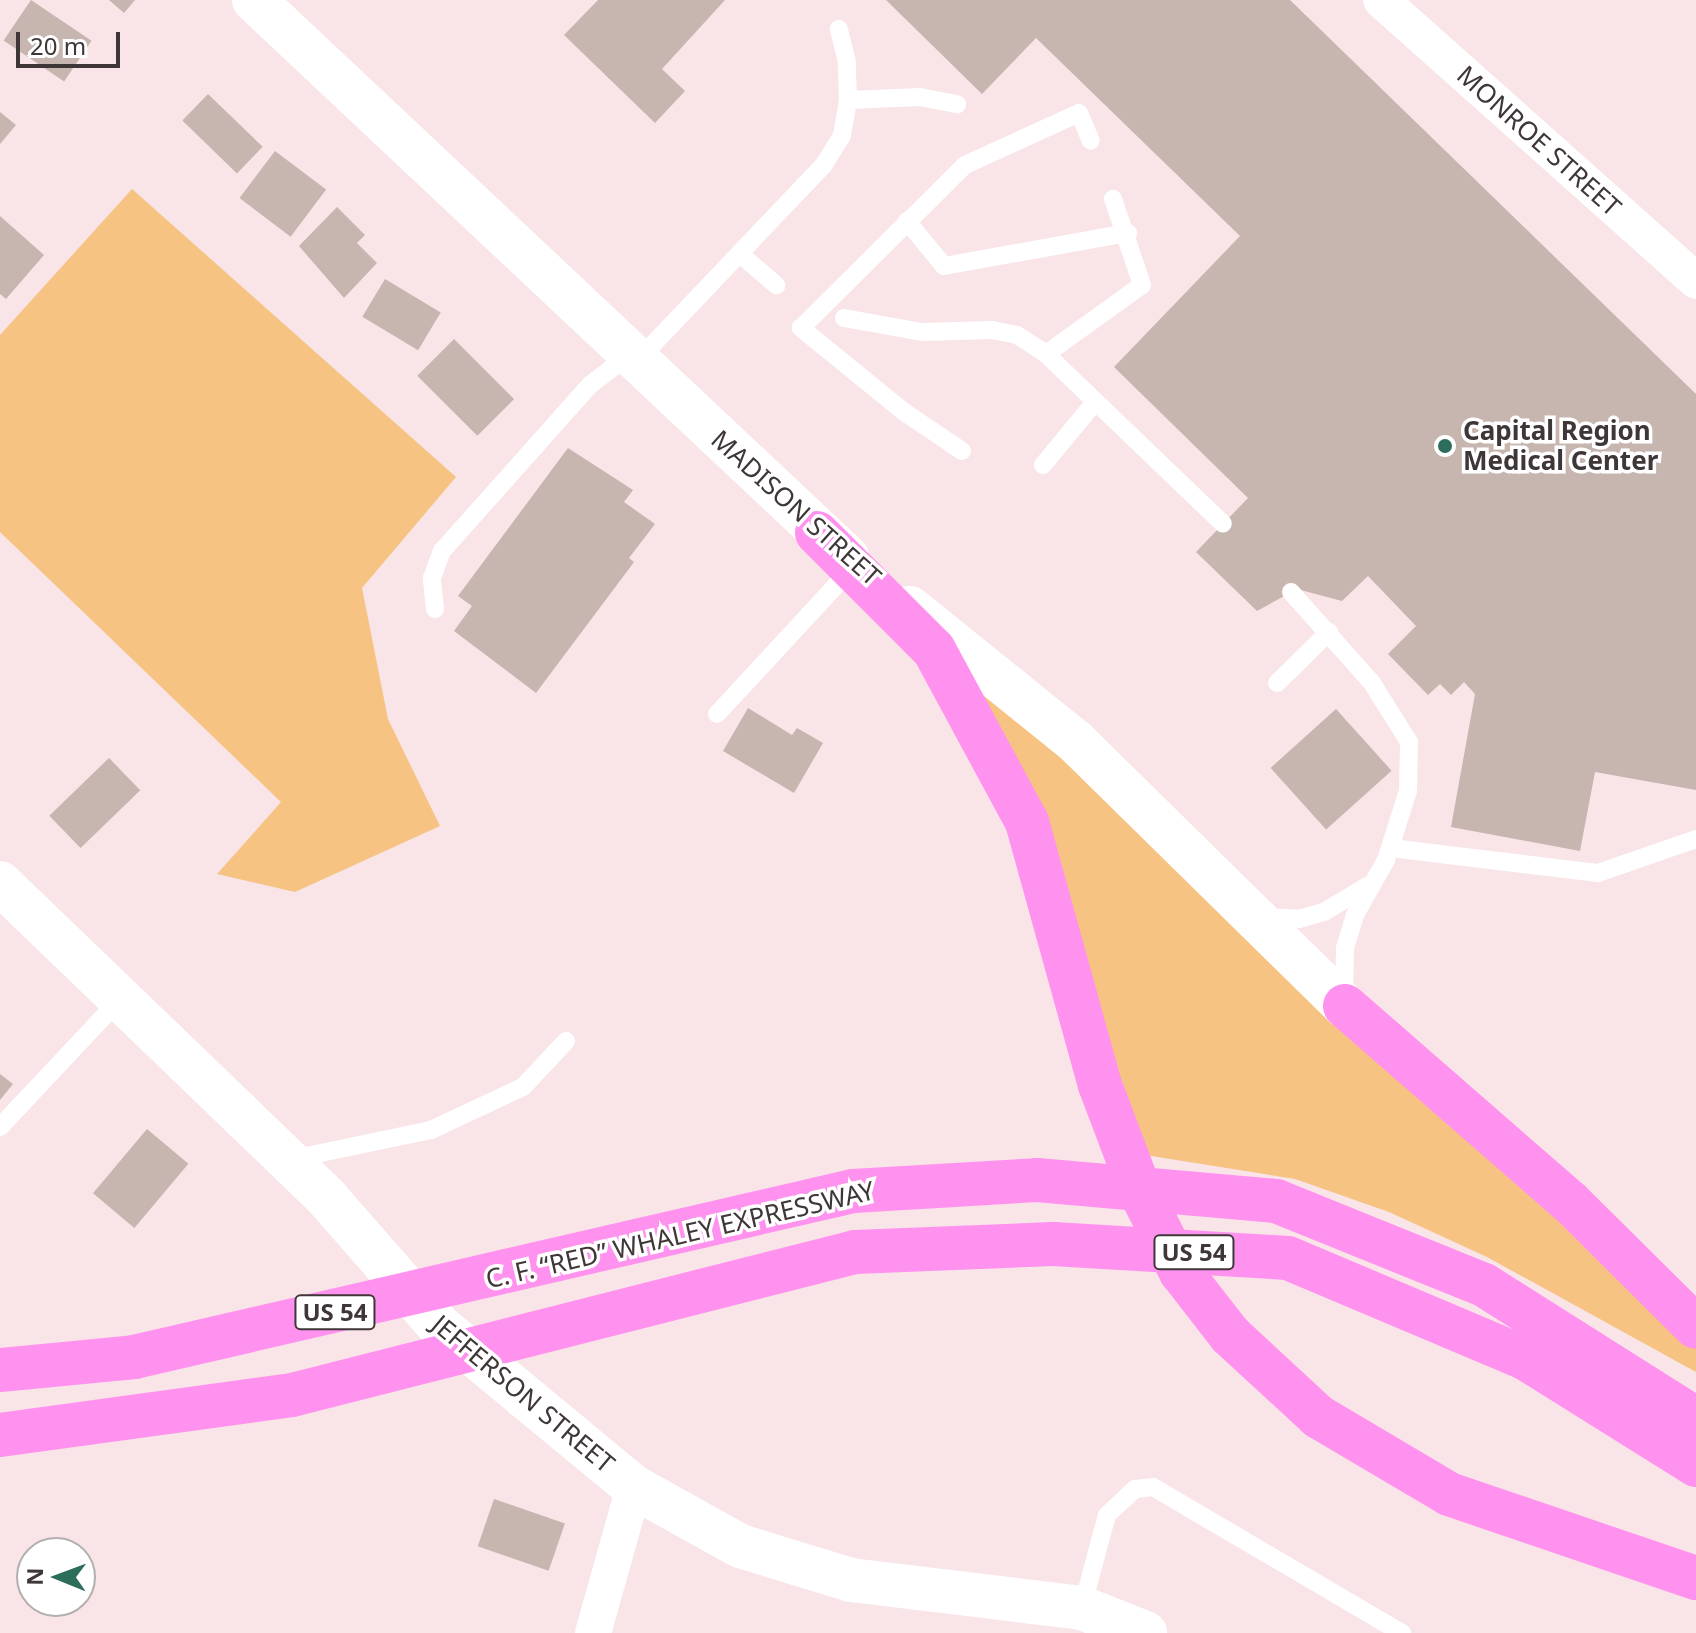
<!DOCTYPE html>
<html>
<head>
<meta charset="utf-8">
<style>
  body { margin:0 }
  #map { position:relative; width:1696px; height:1633px; overflow:hidden; background:#f9e4e8; font-family:"Noto Sans",sans-serif }
  div>[style] { position:absolute }
  .green>* { inset:0; background:#f6c382 }
  .building>* { inset:0; background:#c7b5af; transform-origin:0 0 }
  .service>* { height:18px; margin:-9px; padding:0 9px; transform-origin:9px; border-radius:9px; background:#fff }
  .minor>* { height:36px; margin:-18px; padding:0 18px; transform-origin:18px; border-radius:18px; background:#fff }
  .tertiary>* { height:44px; margin:-22px; padding:0 22px; transform-origin:22px; border-radius:22px; background:#fff }
  .secondary>* { height:44px; margin:-22px; padding:0 22px; transform-origin:22px; border-radius:22px; background:#fff }
  .motorway>* { height:44px; margin:-22px; padding:0 22px; transform-origin:22px; border-radius:22px; background:#ff91ef }
  .dots>* { width:22px; height:22px; translate:-50% -50%; box-sizing:border-box; border:4px solid #fff; border-radius:50% }
  span { translate:-50% -50%; white-space:nowrap; text-align:center; line-height:1.15; -webkit-text-stroke:7px #fff; paint-order:stroke }
  .shield-label span { padding:2px 6px; background:#fff; border:2px solid; border-radius:6px; -webkit-text-stroke-width:0 }
  .shield-label { font-size:24px; color:#3e3637; font-weight:700 }
  .street-label { font-size:26px; color:#3e3637 }
  .poi-label { font-size:26px; color:#3e3637; font-weight:700 }
  .left { translate:0 -50%; text-align:left }
  .north { position:absolute; left:16px; top:1537px; width:80px; height:80px; box-sizing:border-box; background:#fff; border:2px solid #b2afaf; border-radius:50%; rotate:271deg; font-size:22px; font-weight:700; line-height:32px; text-align:center; color:#3e3637 }
  .north::after { content:''; display:block; margin:auto; width:28px; height:36px; background:#2c6d5c; clip-path:polygon(50% 0,100% 100%,50% 72%,0 100%) }
  .scale { position:absolute; left:16px; top:32px; width:104px; height:36px; box-sizing:border-box; border:4px solid #3e3637; border-top:0; padding-left:10px; font-size:24px; line-height:28px; white-space:nowrap; color:#3e3637; -webkit-text-stroke:6px #fff; paint-order:stroke }
</style>
</head>
<body>
<div id="map">
  <div class="green">
    <i style="clip-path:polygon(132px 189px,456px 477px,362px 588px,388px 719px,440px 826px,295px 892px,217px 874px,281px 802px,0 532px,0 335px)"></i>
    <i style="clip-path:polygon(989px 686px,1696px 1345px,1696px 1372px,1487px 1257px,1389px 1212px,1295px 1179px,1139px 1154px,978px 695px)"></i>
  </div>
  <div class="building">
    <i style="left:31px;top:0;width:73px;height:49px;rotate:34deg"></i>
    <i style="clip-path:polygon(109px 0,135px 0,124px 13px)"></i>
    <i style="clip-path:polygon(598px 0,725px 0,662px 69px,685px 91px,655px 123px,564px 35px)"></i>
    <i style="clip-path:polygon(886px 0,1290px 0,1696px 394px,1696px 790px,1595px 772px,1580px 851px,1451px 827px,1475px 694px,1464px 682px,1451px 695px,1440px 684px,1428px 695px,1388px 654px,1416px 626px,1368px 576px,1342px 601px,1297px 589px,1257px 611px,1196px 552px,1248px 498px,1114px 367px,1240px 236px,1036px 38px,982px 94px)"></i>
    <i style="left:208px;top:94px;width:76px;height:37px;rotate:44deg"></i>
    <i style="clip-path:polygon(0 112px,16px 125px,0 144px)"></i>
    <i style="left:275px;top:151px;width:64px;height:59px;rotate:37deg"></i>
    <i style="clip-path:polygon(337px 207px,365px 235px,357px 243px,377px 263px,344px 298px,299px 246px)"></i>
    <i style="clip-path:polygon(0 216px,44px 255px,6px 299px,0 294px)"></i>
    <i style="left:385px;top:279px;width:65px;height:44px;rotate:31deg"></i>
    <i style="left:454px;top:339px;width:85px;height:52px;rotate:45deg"></i>
    <i style="clip-path:polygon(568px 448px,633px 490px,624px 502px,655px 524px,629px 558px,634px 562px,536px 693px,454px 631px,472px 606px,458px 596px)"></i>
    <i style="clip-path:polygon(748px 708px,792px 735px,797px 728px,823px 743px,794px 793px,723px 751px)"></i>
    <i style="left:1336px;top:709px;width:83px;height:88px;rotate:48deg"></i>
    <i style="left:109px;top:758px;width:45px;height:83px;rotate:46deg"></i>
    <i style="clip-path:polygon(0 1074px,13px 1084px,0 1100px)"></i>
    <i style="left:147px;top:1129px;width:54px;height:84px;rotate:40deg"></i>
    <i style="left:494px;top:1499px;width:75px;height:50px;rotate:19deg"></i>
  </div>
  <div class="service">
    <i style="left:848px;top:100px;width:72px;rotate:-2.4deg"></i>
    <i style="left:920px;top:97px;width:38px;rotate:11deg"></i>
    <i style="left:907px;top:221px;width:58px;rotate:50.6deg"></i>
    <i style="left:944px;top:266px;width:187px;rotate:-10.2deg"></i>
    <i style="left:740px;top:254px;width:48px;rotate:40.7deg"></i>
    <i style="left:844px;top:318px;width:79px;rotate:10.2deg"></i>
    <i style="left:922px;top:332px;width:70px;rotate:-1.6deg"></i>
    <i style="left:992px;top:330px;width:25px;rotate:11deg"></i>
    <i style="left:1017px;top:335px;width:35px;rotate:33deg"></i>
    <i style="left:1046px;top:354px;width:245px;rotate:43.8deg"></i>
    <i style="left:1046px;top:354px;width:118px;rotate:-35.7deg"></i>
    <i style="left:1142px;top:285px;width:91px;rotate:-108.6deg"></i>
    <i style="left:637px;top:361px;width:269px;rotate:-46.4deg"></i>
    <i style="left:823px;top:166px;width:36px;rotate:-58deg"></i>
    <i style="left:842px;top:135px;width:36px;rotate:-80deg"></i>
    <i style="left:848px;top:100px;width:38px;rotate:-92deg"></i>
    <i style="left:847px;top:62px;width:34px;rotate:-104deg"></i>
    <i style="left:962px;top:451px;width:71px;rotate:-145.9deg"></i>
    <i style="left:903px;top:411px;width:132px;rotate:-140.9deg"></i>
    <i style="left:801px;top:328px;width:231px;rotate:-44.8deg"></i>
    <i style="left:965px;top:165px;width:125px;rotate:-24.5deg"></i>
    <i style="left:1079px;top:113px;width:30px;rotate:67deg"></i>
    <i style="left:1043px;top:465px;width:82px;rotate:-50.5deg"></i>
    <i style="left:1291px;top:592px;width:122px;rotate:48.3deg"></i>
    <i style="left:1372px;top:683px;width:70px;rotate:57.9deg"></i>
    <i style="left:1409px;top:742px;width:49px;rotate:91.2deg"></i>
    <i style="left:1408px;top:791px;width:72px;rotate:107.7deg"></i>
    <i style="left:1386px;top:860px;width:63px;rotate:119.4deg"></i>
    <i style="left:1355px;top:915px;width:34px;rotate:107deg"></i>
    <i style="left:1345px;top:948px;width:47px;rotate:91.2deg"></i>
    <i style="left:435px;top:609px;width:31px;rotate:-96deg"></i>
    <i style="left:432px;top:578px;width:29px;rotate:-70deg"></i>
    <i style="left:442px;top:551px;width:222px;rotate:-48.3deg"></i>
    <i style="left:590px;top:385px;width:49px;rotate:-37.6deg"></i>
    <i style="left:1277px;top:683px;width:73px;rotate:-44.4deg"></i>
    <i style="left:717px;top:714px;width:199px;rotate:-47.2deg"></i>
    <i style="left:1391px;top:848px;width:209px;rotate:6.9deg"></i>
    <i style="left:1598px;top:873px;width:104px;rotate:-19.1deg"></i>
    <i style="left:1265px;top:917px;width:34px;rotate:3deg"></i>
    <i style="left:1299px;top:919px;width:26px;rotate:-16deg"></i>
    <i style="left:1324px;top:912px;width:50px;rotate:-31.2deg"></i>
    <i style="left:0;top:1127px;width:177px;rotate:-46.8deg"></i>
    <i style="left:292px;top:1159px;width:142px;rotate:-11.8deg"></i>
    <i style="left:431px;top:1130px;width:102px;rotate:-25.1deg"></i>
    <i style="left:523px;top:1087px;width:63px;rotate:-46.9deg"></i>
    <i style="left:1082px;top:1608px;width:96px;rotate:-75deg"></i>
    <i style="left:1107px;top:1515px;width:38px;rotate:-43deg"></i>
    <i style="left:1135px;top:1489px;width:18px;rotate:-6deg"></i>
    <i style="left:1153px;top:1487px;width:289px;rotate:30.4deg"></i>
  </div>
  <div class="minor">
    <i style="left:1381px;top:0;width:422px;rotate:41.7deg"></i>
    <i style="left:593px;top:1633px;width:152px;rotate:-74.3deg"></i>
  </div>
  <div class="tertiary">
    <i style="left:0;top:883px;width:454px;rotate:43.9deg"></i>
    <i style="left:327px;top:1198px;width:169px;rotate:48.8deg"></i>
    <i style="left:438px;top:1325px;width:254px;rotate:39.6deg"></i>
    <i style="left:634px;top:1487px;width:121px;rotate:29.1deg"></i>
    <i style="left:740px;top:1546px;width:116px;rotate:17deg"></i>
    <i style="left:851px;top:1580px;width:233px;rotate:6.9deg"></i>
    <i style="left:1082px;top:1608px;width:68px;rotate:21.6deg"></i>
  </div>
  <div class="secondary">
    <i style="left:254px;top:0;width:814px;rotate:43.21deg"></i>
    <i style="left:910px;top:608px;width:212px;rotate:38.9deg"></i>
    <i style="left:1075px;top:741px;width:378px;rotate:44.5deg"></i>
  </div>
  <div class="motorway">
    <i style="left:817px;top:533px;width:165px;rotate:45deg"></i>
    <i style="left:934px;top:650px;width:196px;rotate:61.6deg"></i>
    <i style="left:1027px;top:822px;width:273px;rotate:74.5deg"></i>
    <i style="left:1100px;top:1085px;width:113px;rotate:69.3deg"></i>
    <i style="left:1140px;top:1191px;width:91px;rotate:63.2deg"></i>
    <i style="left:1181px;top:1272px;width:80px;rotate:52.1deg"></i>
    <i style="left:1230px;top:1335px;width:121px;rotate:42.7deg"></i>
    <i style="left:1319px;top:1417px;width:151px;rotate:30.6deg"></i>
    <i style="left:1449px;top:1494px;width:261px;rotate:18.8deg"></i>
    <i style="left:1345px;top:1006px;width:298px;rotate:41.1deg"></i>
    <i style="left:1570px;top:1202px;width:177px;rotate:44.8deg"></i>
    <i style="left:0;top:1370px;width:135px;rotate:-5.5deg"></i>
    <i style="left:134px;top:1357px;width:738px;rotate:-13deg"></i>
    <i style="left:853px;top:1191px;width:184px;rotate:-3.4deg"></i>
    <i style="left:1037px;top:1180px;width:240px;rotate:5deg"></i>
    <i style="left:1276px;top:1201px;width:224px;rotate:22deg"></i>
    <i style="left:1484px;top:1285px;width:251px;rotate:32.3deg"></i>
    <i style="left:0;top:1435px;width:295px;rotate:-7.8deg"></i>
    <i style="left:292px;top:1395px;width:581px;rotate:-14.25deg"></i>
    <i style="left:855px;top:1252px;width:198px;rotate:-2.3deg"></i>
    <i style="left:1053px;top:1244px;width:235px;rotate:3.4deg"></i>
    <i style="left:1288px;top:1258px;width:257px;rotate:22.9deg"></i>
    <i style="left:1525px;top:1358px;width:202px;rotate:32deg"></i>
  </div>
  <div class="dots">
    <i style="left:1445px;top:446px;background:#2c6d5c"></i>
  </div>
  <div class="shield-label">
    <span style="left:1194px;top:1252px">US 54</span>
    <span style="left:335px;top:1312px">US 54</span>
  </div>
  <div class="street-label">
    <span style="left:1539px;top:141px;rotate:42deg">MONROE STREET</span>
    <span style="left:796px;top:508px;rotate:42deg">MADISON STREET</span>
    <span style="left:680px;top:1235px;rotate:-13deg">C. F. “RED” WHALEY EXPRESSWAY</span>
    <span style="left:523px;top:1394px;rotate:40deg">JEFFERSON STREET</span>
  </div>
  <div class="poi-label">
    <span class="left" style="left:1463px;top:446px">Capital Region<br>Medical Center</span>
  </div>
  <div class="north">N</div>
  <div class="scale">20 m</div>
</div>
</body>
</html>
